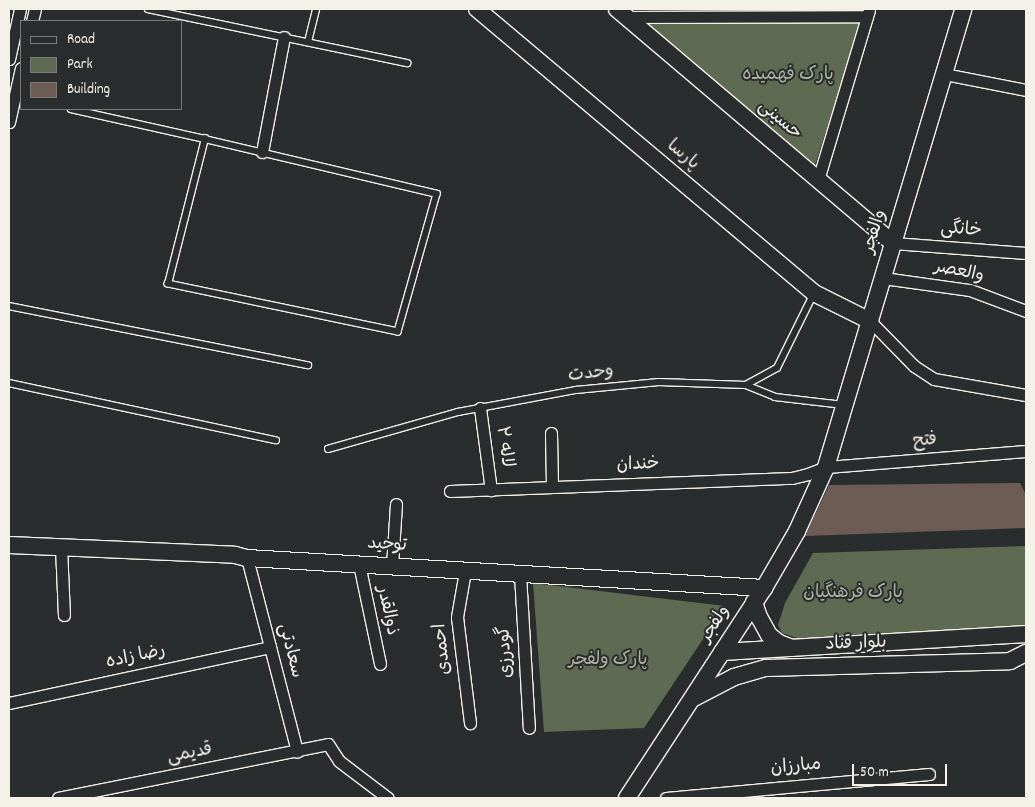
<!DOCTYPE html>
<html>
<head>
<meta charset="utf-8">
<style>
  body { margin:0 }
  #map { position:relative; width:1035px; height:807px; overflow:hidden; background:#2a2d2e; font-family:Dekko,"Playpen Sans Arabic",sans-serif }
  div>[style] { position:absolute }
  .green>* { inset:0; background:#5e6a51 }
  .building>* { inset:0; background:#6d5c54 }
  .roads { filter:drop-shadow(1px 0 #f4f1e8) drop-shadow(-1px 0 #f4f1e8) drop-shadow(0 1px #f4f1e8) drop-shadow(0 -1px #f4f1e8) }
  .lane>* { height:5.5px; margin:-2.75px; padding:0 2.75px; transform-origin:2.75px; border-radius:2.75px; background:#2a2d2e }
  .street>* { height:11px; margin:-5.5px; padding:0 5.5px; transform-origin:5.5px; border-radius:5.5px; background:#2a2d2e }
  .secondary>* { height:16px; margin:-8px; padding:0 8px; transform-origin:8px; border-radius:8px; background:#2a2d2e }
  span { translate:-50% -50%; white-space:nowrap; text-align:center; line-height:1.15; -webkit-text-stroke:4px #2a2d2e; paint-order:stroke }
  .park-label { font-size:18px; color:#b0b4a4 }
  .street-label { font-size:18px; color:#f4f1e8 }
  .frame { position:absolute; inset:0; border:10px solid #f4f1e8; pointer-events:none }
  .legend { position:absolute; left:20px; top:20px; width:162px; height:90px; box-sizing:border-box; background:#2a2d2e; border:1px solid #7b7b78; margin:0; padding:6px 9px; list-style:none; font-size:15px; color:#f4f1e8 }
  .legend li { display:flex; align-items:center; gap:10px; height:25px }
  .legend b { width:25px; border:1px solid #7b7b78 }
  .scale { position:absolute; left:852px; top:764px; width:95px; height:22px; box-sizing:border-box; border:2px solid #f4f1e8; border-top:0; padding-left:6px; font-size:15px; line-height:18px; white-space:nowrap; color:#f4f1e8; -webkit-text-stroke:4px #2a2d2e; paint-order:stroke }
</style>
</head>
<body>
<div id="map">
  <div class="green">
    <i style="clip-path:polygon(641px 22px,862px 22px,814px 168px)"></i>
    <i style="clip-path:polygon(1026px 546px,1026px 625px,800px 639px,782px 633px,778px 625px,785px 603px,813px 553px)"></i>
    <i style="clip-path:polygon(533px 583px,725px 606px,644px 728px,544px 732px)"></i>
  </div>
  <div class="building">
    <i style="clip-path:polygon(1020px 483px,1026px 495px,1026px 528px,805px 536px,829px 485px)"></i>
  </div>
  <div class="roads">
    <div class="lane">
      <i style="left:148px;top:9px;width:265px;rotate:11.8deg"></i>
      <i style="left:308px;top:42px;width:34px;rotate:-76deg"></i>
      <i style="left:71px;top:109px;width:137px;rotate:12.6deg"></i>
      <i style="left:205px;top:139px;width:238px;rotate:13.3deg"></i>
      <i style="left:437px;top:194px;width:143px;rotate:105.8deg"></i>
      <i style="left:398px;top:332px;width:235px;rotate:-168.2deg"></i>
      <i style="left:168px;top:284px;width:150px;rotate:-75.7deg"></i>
      <i style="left:9px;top:306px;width:305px;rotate:11.2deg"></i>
      <i style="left:9px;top:383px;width:273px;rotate:12.1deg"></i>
      <i style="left:746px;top:385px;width:31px;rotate:22deg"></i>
      <i style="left:775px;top:397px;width:69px;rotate:6.6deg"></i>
      <i style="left:328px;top:449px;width:135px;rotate:-15.9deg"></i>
      <i style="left:458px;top:412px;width:120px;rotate:-10.6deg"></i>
      <i style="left:576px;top:390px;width:83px;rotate:-5.5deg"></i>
      <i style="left:659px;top:382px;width:87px;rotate:2deg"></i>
      <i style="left:746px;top:385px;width:35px;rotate:-29deg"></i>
      <i style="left:777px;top:368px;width:81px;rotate:-63.7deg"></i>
    </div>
    <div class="street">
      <i style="left:626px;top:17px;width:241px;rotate:-0.2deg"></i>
      <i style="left:32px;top:21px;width:12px;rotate:-76deg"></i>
      <i style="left:9px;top:59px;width:51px;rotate:-77.6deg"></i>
      <i style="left:944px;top:74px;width:84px;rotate:11deg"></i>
      <i style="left:9px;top:122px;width:55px;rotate:-77.5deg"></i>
      <i style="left:262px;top:152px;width:117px;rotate:-79.2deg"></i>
      <i style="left:818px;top:180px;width:177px;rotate:-73.3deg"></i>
      <i style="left:893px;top:243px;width:133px;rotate:4.3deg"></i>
      <i style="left:883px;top:278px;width:88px;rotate:7.9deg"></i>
      <i style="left:970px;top:290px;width:60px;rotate:20.6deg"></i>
      <i style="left:870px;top:321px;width:63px;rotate:45.6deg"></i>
      <i style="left:914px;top:366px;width:24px;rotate:33deg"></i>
      <i style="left:934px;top:379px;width:93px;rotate:9.9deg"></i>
      <i style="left:480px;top:408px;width:83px;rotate:82.4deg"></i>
      <i style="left:551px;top:433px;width:54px;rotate:88.9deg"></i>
      <i style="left:450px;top:491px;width:342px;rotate:-2.2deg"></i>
      <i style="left:792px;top:478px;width:16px;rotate:-14deg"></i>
      <i style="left:808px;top:474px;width:19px;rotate:-21deg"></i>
      <i style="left:826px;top:467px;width:201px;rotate:-4.6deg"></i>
      <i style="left:61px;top:547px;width:68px;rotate:87.5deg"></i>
      <i style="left:247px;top:558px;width:200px;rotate:75.5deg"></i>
      <i style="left:359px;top:564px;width:102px;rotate:78.1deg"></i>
      <i style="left:392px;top:566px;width:62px;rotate:-86.3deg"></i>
      <i style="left:465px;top:571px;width:47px;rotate:99.9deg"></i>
      <i style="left:457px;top:617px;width:107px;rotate:83deg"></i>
      <i style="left:520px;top:574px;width:154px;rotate:86.7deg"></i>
      <i style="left:9px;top:703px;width:267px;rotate:-12.1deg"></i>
      <i style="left:58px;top:798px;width:275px;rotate:-11.3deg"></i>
      <i style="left:328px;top:744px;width:20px;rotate:57deg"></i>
      <i style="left:339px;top:761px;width:61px;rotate:37.1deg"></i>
      <i style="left:666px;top:798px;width:264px;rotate:-5.2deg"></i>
    </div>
    <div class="secondary">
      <i style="left:477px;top:9px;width:441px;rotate:40.1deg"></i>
      <i style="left:814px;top:293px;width:63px;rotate:26.6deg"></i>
      <i style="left:617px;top:9px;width:362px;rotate:40.3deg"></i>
      <i style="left:9px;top:545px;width:226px;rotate:2.5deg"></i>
      <i style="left:235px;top:555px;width:12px;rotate:14deg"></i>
      <i style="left:247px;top:558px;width:518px;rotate:3.32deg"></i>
      <i style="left:754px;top:602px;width:16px;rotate:72deg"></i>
      <i style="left:759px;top:617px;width:21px;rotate:61deg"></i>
      <i style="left:769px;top:635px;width:13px;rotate:39deg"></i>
      <i style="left:779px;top:643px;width:14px;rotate:21deg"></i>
      <i style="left:722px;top:652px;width:305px;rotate:-3.4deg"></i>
      <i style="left:694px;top:698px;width:45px;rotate:-27.7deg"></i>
      <i style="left:734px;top:677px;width:33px;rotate:-16deg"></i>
      <i style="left:766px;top:668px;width:244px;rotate:-1.6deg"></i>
      <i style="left:1010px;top:661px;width:18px;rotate:-27deg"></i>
      <i style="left:627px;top:798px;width:251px;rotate:-56.9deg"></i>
      <i style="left:764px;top:588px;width:66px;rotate:-59.9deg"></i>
      <i style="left:797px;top:531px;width:70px;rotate:-65.6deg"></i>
      <i style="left:826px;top:467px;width:478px;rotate:-73.3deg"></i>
    </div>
  </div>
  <div class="park-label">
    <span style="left:788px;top:76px">پارک فهمیده</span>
    <span style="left:853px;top:594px">پارک فرهنگیان</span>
    <span style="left:608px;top:661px">پارک ولفجر</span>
  </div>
  <div class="street-label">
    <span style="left:779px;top:121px;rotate:40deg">حسینی</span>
    <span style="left:682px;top:156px;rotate:40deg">پارسا</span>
    <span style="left:961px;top:231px;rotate:4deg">خانگی</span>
    <span style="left:876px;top:232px;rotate:-73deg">والفجر</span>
    <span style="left:959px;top:273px;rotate:12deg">والعصر</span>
    <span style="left:591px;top:375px;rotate:-7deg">وحدت</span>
    <span style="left:925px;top:442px;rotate:-5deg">فتح</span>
    <span style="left:503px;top:447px;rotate:82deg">لاله ۲</span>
    <span style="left:638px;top:466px;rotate:-2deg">خندان</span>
    <span style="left:387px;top:546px;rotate:3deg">توحید</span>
    <span style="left:386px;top:611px;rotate:78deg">ذوالقدر</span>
    <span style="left:716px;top:625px;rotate:-57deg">ولفجر</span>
    <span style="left:856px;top:645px;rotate:-2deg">بلوار قناد</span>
    <span style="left:444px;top:649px;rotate:-96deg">احمدی</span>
    <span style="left:289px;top:651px;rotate:76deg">سعادتی</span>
    <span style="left:507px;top:652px;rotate:-93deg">گودرزی</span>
    <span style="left:136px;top:658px;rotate:-12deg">رضا زاده</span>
    <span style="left:190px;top:755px;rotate:-11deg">قدیمی</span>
    <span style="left:796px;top:768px;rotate:-5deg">مبارزان</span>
  </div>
  <div class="frame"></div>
  <ul class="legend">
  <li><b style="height:6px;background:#2a2d2e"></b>Road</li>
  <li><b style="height:14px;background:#5e6a51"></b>Park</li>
  <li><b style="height:14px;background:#6d5c54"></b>Building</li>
  </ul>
  <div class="scale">50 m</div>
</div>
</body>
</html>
